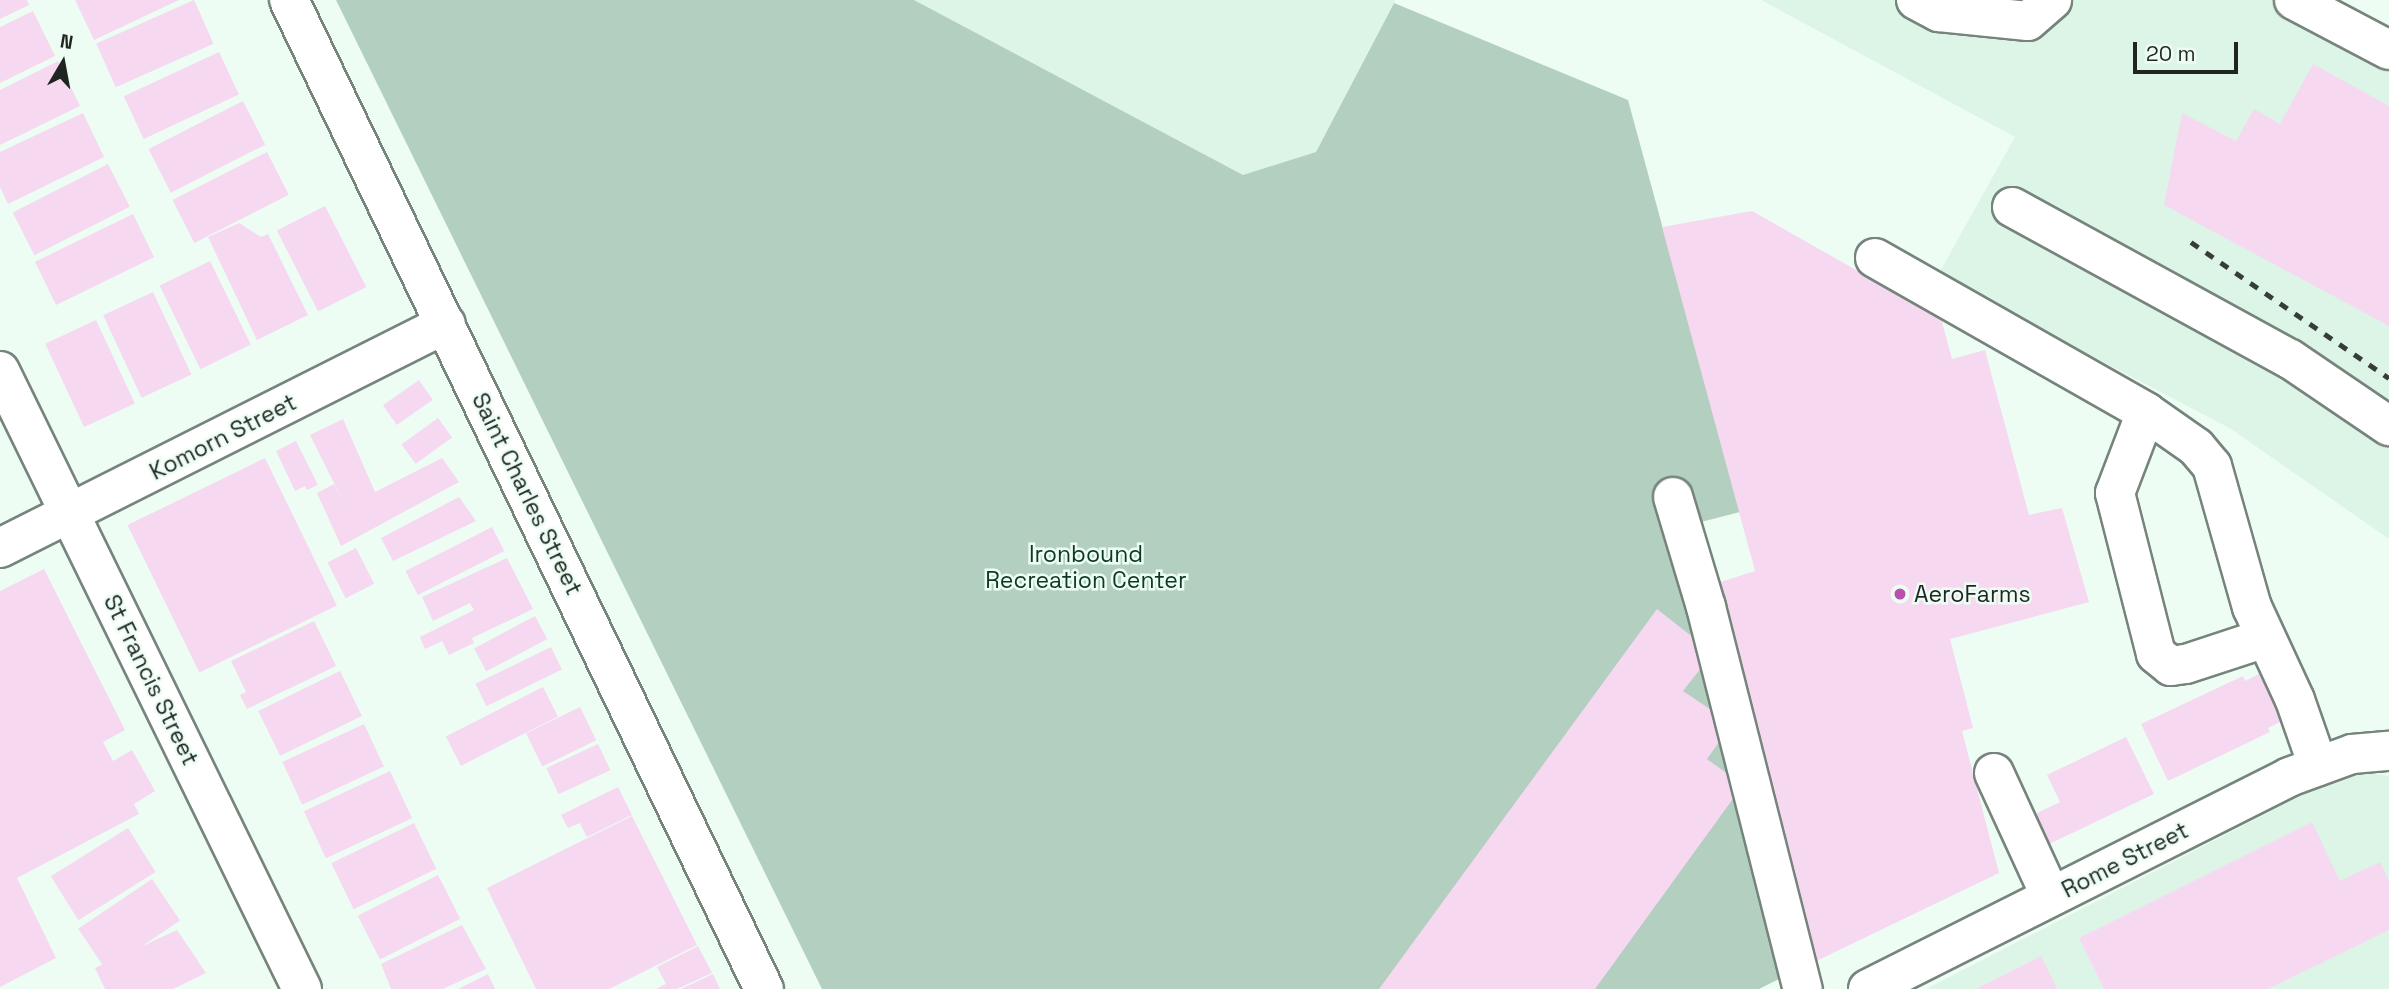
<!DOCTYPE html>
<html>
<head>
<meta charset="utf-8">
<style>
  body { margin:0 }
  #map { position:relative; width:2389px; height:989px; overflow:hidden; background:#edfdf4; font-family:"Space Grotesk",sans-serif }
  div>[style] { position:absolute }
  .built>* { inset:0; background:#ddf5e7 }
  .green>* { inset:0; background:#b2cfbf }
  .building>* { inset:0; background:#f6d8f0; transform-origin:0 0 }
  .roads { filter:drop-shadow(2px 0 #76847c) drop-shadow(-2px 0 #76847c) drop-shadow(0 2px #76847c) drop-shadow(0 -2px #76847c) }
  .minor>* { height:38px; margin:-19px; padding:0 19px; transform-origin:19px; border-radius:19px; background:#fff }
  .rail>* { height:5px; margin-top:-2.5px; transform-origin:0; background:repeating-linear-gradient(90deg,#363d38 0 9px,transparent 0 18px) }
  .dots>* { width:19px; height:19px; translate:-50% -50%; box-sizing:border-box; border:4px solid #edfdf4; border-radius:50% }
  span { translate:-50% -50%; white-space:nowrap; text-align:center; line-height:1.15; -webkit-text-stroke:5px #edfdf4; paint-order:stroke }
  .street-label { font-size:23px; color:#1f2521 }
  .park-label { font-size:23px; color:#0b3926 }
  .poi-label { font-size:23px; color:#1f2521 }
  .left { translate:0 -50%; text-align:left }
  .north { position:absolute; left:28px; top:28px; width:70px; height:70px; -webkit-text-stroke:5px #edfdf4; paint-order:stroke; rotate:10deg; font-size:19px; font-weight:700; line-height:28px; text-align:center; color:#1f2521 }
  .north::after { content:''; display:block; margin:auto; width:24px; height:32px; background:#1f2521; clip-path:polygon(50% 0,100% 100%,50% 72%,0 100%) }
  .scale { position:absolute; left:2133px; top:42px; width:105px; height:32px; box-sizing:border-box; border:4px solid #1f2521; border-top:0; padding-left:9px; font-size:21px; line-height:24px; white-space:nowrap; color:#1f2521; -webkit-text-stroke:5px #edfdf4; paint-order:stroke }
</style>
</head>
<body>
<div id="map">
  <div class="built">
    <i style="clip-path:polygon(914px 0,1395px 0,1316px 152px,1243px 175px)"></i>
    <i style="clip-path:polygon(1761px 0,2288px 0,2389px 54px,2389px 539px,2231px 429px,1938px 275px,2015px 137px)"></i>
    <i style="clip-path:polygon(2351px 770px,2389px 776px,2389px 989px,1926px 989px)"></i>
  </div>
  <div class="green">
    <i style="clip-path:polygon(336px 0,914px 0,1243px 175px,1316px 152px,1394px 3px,1628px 100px,1740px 512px,1693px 524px,1803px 967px,1759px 989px,822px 989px)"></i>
  </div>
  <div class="building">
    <i style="clip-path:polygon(0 0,27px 0,29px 5px,0 19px)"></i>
    <i style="clip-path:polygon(75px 0,179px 0,94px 40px)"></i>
    <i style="left:194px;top:0;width:48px;height:107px;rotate:66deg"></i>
    <i style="clip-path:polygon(33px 11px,55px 56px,0 83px,0 27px)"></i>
    <i style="left:219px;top:52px;width:47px;height:105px;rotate:65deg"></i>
    <i style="clip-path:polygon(58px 61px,80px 106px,0 145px,0 90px)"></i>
    <i style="clip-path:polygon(2313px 64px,2389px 106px,2389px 326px,2164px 205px,2182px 113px,2236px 141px,2254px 109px,2280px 124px)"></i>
    <i style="left:243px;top:101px;width:49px;height:106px;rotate:63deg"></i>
    <i style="clip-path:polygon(83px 113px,104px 157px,8px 204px,0 187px,0 152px)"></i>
    <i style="left:267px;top:152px;width:48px;height:106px;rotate:63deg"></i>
    <i style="left:108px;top:164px;width:48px;height:107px;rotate:63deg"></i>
    <i style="left:325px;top:206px;width:91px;height:54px;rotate:63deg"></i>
    <i style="clip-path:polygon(1752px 211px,1941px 318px,1952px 359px,1985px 350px,2029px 515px,2062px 508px,2089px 602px,1950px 639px,1973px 728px,1962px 731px,1999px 873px,1808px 965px,1711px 585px,1755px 571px,1662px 227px)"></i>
    <i style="left:133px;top:214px;width:48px;height:109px;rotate:64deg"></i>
    <i style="clip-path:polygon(239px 223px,261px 237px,268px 234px,308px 315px,257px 340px,208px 237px)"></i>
    <i style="left:210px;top:261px;width:93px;height:56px;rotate:64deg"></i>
    <i style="left:153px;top:292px;width:91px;height:55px;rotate:65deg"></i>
    <i style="left:96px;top:320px;width:92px;height:56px;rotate:65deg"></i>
    <i style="left:419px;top:380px;width:24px;height:44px;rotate:55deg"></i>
    <i style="left:438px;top:418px;width:24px;height:45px;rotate:54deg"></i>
    <i style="clip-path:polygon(343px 419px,375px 492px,442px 458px,459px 482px,341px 546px,317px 493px,334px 484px,346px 507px,310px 435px)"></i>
    <i style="clip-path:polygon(296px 441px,318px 485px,307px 490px,305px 486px,295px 491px,276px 451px)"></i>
    <i style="left:265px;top:458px;width:164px;height:153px;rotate:64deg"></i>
    <i style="clip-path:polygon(459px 497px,476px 521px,393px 561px,381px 538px)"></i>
    <i style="left:492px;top:527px;width:27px;height:97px;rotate:63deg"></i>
    <i style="left:356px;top:548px;width:40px;height:32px;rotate:63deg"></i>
    <i style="clip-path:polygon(507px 558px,533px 609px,472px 638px,474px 643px,449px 655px,442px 641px,425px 649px,420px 637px,474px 610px,470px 603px,433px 621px,422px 597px)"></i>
    <i style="clip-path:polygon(44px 569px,125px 730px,103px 742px,113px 761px,132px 750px,155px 791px,134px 804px,139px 814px,17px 878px,56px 958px,0 987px,0 591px)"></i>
    <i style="clip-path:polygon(1657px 609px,1713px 653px,1683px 691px,1732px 724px,1707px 759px,1743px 785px,1595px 989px,1379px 989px)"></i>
    <i style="left:535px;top:616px;width:26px;height:69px;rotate:62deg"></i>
    <i style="clip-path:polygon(314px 621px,336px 666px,247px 709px,240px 695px,246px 692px,231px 661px)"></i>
    <i style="left:551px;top:647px;width:25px;height:84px;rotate:64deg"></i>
    <i style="left:340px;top:671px;width:50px;height:91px;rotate:64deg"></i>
    <i style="clip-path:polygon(2259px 674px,2282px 721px,2268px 728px,2270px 732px,2168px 781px,2141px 724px,2243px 676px,2245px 681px)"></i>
    <i style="left:543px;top:687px;width:33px;height:109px;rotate:63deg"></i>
    <i style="left:580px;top:707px;width:37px;height:60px;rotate:64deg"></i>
    <i style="left:364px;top:724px;width:47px;height:90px;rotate:65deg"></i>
    <i style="clip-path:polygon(2126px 737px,2154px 794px,2045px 846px,2031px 816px,2060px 802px,2047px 775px)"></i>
    <i style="left:598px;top:744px;width:29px;height:57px;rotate:65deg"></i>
    <i style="left:390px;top:771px;width:52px;height:95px;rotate:65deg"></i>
    <i style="clip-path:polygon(618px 787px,632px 815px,587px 837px,580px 823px,568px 828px,561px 815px)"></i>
    <i style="clip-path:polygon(632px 816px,697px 945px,609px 989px,536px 989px,487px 888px)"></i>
    <i style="clip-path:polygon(2312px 822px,2340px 881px,2380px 862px,2389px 881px,2389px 930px,2268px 989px,2104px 989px,2079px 938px)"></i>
    <i style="left:414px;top:823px;width:51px;height:92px;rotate:64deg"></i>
    <i style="left:128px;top:828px;width:52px;height:91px;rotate:58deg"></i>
    <i style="left:438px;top:875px;width:49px;height:90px;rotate:63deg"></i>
    <i style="left:152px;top:879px;width:50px;height:89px;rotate:56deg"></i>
    <i style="clip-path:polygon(462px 925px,486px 969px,443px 989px,391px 989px,381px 964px)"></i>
    <i style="clip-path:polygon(177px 930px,206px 973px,173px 989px,105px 989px,95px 968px)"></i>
    <i style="clip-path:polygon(698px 946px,712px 973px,677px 989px,656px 989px,666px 984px,657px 967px)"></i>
    <i style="clip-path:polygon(2041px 956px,2057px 989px,1976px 989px)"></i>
    <i style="clip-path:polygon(488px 974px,495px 989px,458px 989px)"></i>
    <i style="clip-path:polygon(713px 974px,720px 989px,681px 989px)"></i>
  </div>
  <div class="roads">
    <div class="minor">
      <i style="left:289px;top:0;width:1097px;rotate:64.35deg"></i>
      <i style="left:1916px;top:0;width:26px;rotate:28deg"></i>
      <i style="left:1939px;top:12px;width:89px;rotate:5.8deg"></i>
      <i style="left:2028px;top:21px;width:32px;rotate:-41deg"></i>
      <i style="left:2294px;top:0;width:107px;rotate:27.8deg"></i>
      <i style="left:2012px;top:207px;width:317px;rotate:28.7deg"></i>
      <i style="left:2290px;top:359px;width:120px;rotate:34.1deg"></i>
      <i style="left:1875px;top:258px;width:312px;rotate:29.6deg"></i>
      <i style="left:2146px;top:412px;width:61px;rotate:35deg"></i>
      <i style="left:2196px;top:447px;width:25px;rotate:50deg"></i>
      <i style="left:2212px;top:466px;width:147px;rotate:74.2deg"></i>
      <i style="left:2252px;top:607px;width:102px;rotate:65.2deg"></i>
      <i style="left:2295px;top:700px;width:70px;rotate:70.8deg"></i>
      <i style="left:0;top:371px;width:688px;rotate:63.96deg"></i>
      <i style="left:2146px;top:412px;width:87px;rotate:110.9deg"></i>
      <i style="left:2115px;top:493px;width:166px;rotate:75.7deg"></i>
      <i style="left:2156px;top:654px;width:19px;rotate:39deg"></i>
      <i style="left:2171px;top:666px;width:15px;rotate:-8deg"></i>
      <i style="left:2186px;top:664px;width:83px;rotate:-18.2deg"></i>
      <i style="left:1673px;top:497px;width:115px;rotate:73.3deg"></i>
      <i style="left:1706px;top:607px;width:394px;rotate:75.8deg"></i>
      <i style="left:0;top:548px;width:499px;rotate:-26.7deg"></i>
      <i style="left:1994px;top:773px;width:136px;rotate:65.3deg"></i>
      <i style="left:1868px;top:989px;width:471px;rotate:-26.7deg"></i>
      <i style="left:2289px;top:777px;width:67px;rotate:-20.1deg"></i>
      <i style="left:2352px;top:754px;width:37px;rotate:-5deg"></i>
    </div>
  </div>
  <div class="rail">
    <i style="left:2191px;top:242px;width:240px;rotate:34.5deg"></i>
  </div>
  <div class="dots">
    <i style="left:1900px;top:594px;background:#bb4eae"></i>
  </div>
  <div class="street-label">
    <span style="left:223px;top:437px;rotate:-27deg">Komorn Street</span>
    <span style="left:527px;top:494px;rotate:64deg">Saint Charles Street</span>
    <span style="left:151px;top:680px;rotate:64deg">St Francis Street</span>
    <span style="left:2125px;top:860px;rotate:-27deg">Rome Street</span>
  </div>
  <div class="park-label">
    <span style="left:1086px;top:567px">Ironbound<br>Recreation Center</span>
  </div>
  <div class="poi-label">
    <span class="left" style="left:1914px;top:594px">AeroFarms</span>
  </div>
  <div class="north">N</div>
  <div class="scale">20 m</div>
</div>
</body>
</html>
